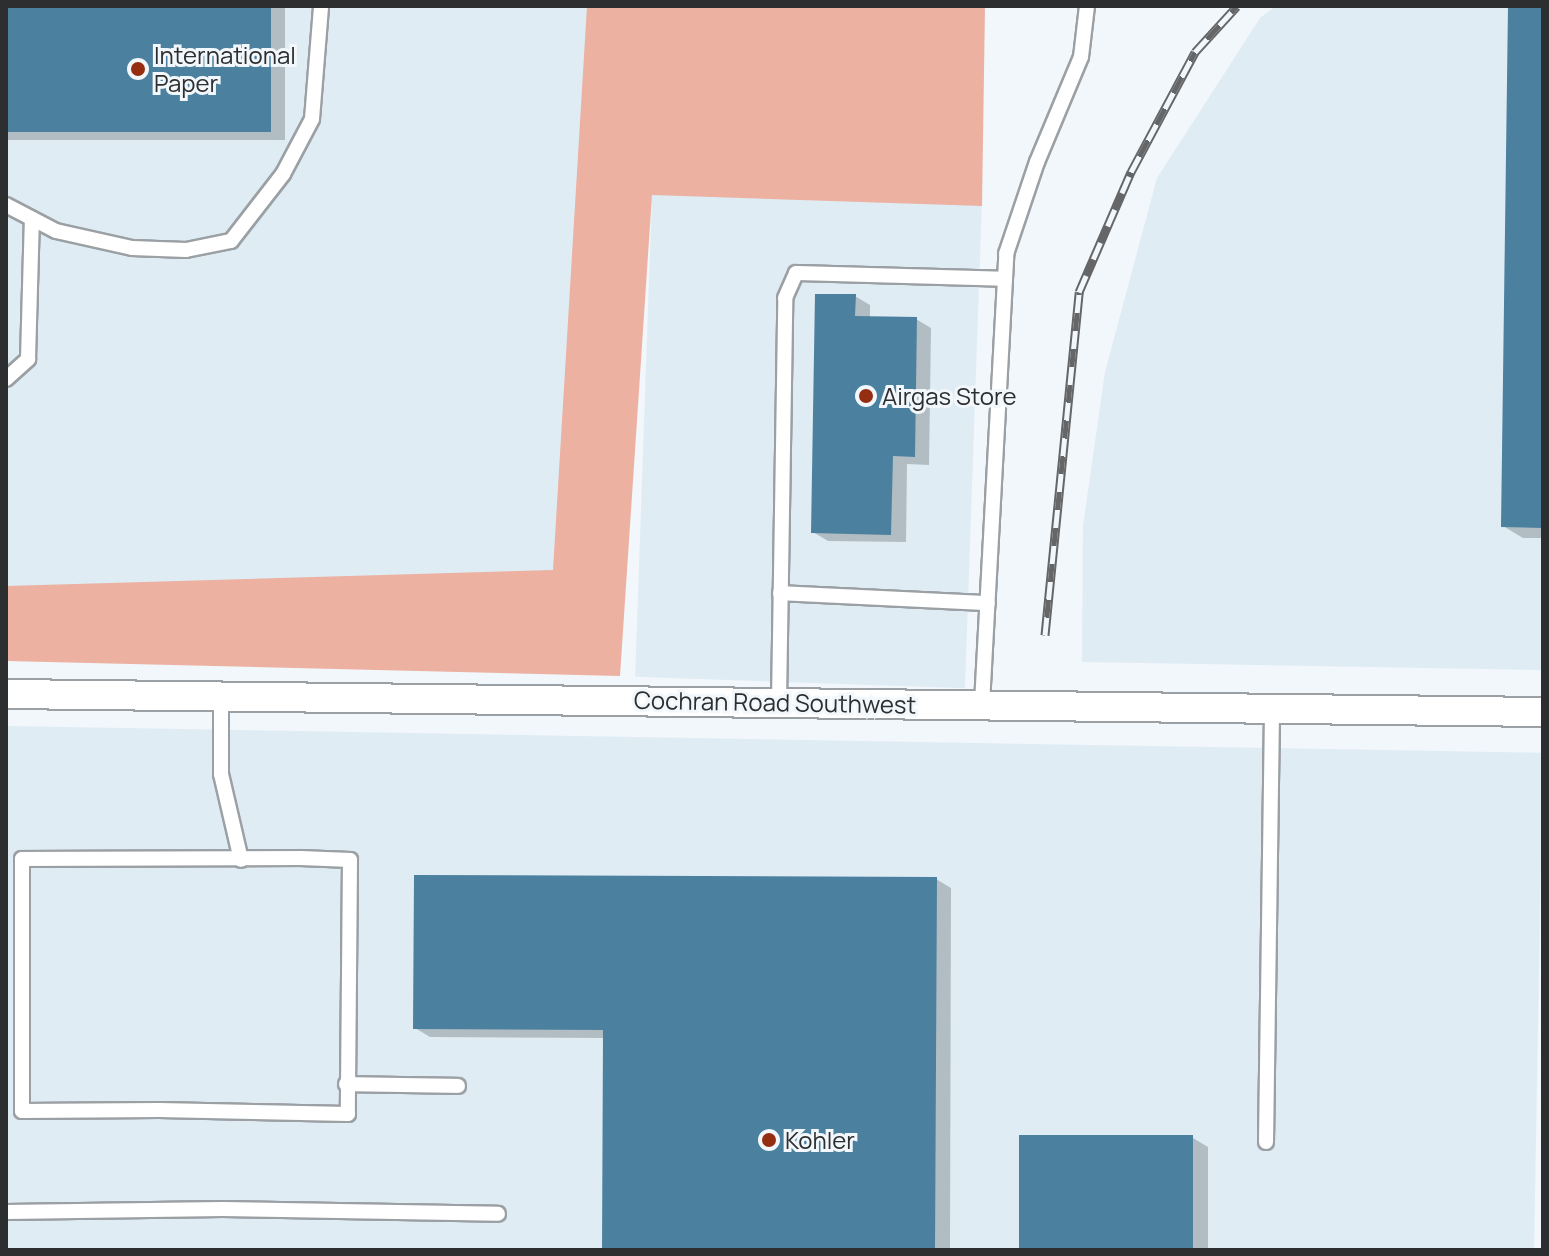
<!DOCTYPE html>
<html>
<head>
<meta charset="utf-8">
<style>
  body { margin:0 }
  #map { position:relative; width:1549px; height:1256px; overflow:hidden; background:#f2f7fb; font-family:Manrope,sans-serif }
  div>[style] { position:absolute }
  .built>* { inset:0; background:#dfecf4; transform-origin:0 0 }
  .forest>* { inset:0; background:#ecb1a1 }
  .shadow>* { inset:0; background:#0003; transform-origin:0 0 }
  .building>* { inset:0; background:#4c809f; transform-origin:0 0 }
  .roads { filter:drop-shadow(2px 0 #9ba0a4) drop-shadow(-2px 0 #9ba0a4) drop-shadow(0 2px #9ba0a4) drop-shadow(0 -2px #9ba0a4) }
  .service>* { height:14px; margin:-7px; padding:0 7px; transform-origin:7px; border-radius:7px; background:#fff }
  .minor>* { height:28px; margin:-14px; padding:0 14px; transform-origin:14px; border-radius:14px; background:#fff }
  .rail>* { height:9px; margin-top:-4.5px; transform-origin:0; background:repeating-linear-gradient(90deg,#f2f7fb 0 18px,#646668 0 36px); box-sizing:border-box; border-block:2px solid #646668 }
  .dots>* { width:22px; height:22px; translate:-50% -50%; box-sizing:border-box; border:4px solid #f2f7fb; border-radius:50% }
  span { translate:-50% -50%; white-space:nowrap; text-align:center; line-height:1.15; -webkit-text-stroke:6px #f2f7fb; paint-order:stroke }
  .poi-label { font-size:24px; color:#2c2e2f }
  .left { translate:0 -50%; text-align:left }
  .street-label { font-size:24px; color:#2c2e2f }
  .frame { position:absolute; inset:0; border:8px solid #2c2e2f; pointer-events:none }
</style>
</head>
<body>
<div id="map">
  <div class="built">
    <i style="left:6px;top:6px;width:581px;height:580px"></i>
    <i style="clip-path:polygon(1276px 6px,1543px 6px,1543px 670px,1082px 662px,1083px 526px,1105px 372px,1157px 178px,1260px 18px)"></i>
    <i style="left:652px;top:194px;width:330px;height:483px;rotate:2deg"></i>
    <i style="left:6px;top:726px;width:1537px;height:524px;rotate:1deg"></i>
  </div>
  <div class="forest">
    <i style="clip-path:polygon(587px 6px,985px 6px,982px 206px,652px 195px,620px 676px,6px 661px,6px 586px,553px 570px)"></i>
  </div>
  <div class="shadow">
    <i style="left:6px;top:6px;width:279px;height:134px"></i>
    <i style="clip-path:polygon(1510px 6px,1543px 6px,1543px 538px,1523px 538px,1503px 526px)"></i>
    <i style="clip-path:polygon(855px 296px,870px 305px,870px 318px,916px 319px,931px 328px,929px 465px,907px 464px,906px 542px,828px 541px,813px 532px)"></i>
    <i style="clip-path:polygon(936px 879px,951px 888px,950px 1250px,604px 1250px,605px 1038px,430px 1037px,415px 1028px)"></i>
    <i style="clip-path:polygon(1193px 1138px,1208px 1147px,1208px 1250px,1021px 1250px)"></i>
  </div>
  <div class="building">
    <i style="left:6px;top:6px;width:265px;height:126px"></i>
    <i style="clip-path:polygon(1508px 6px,1543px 6px,1543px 528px,1501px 527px)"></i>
    <i style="clip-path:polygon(815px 294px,856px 294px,855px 316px,917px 317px,915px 457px,893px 456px,891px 535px,811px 533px)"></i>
    <i style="clip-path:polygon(414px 875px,937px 877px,935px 1250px,602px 1250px,603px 1030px,413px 1029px)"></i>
    <i style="left:1019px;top:1135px;width:174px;height:115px"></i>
  </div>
  <div class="roads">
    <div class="service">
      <i style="left:6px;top:205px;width:56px;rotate:27.5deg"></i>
      <i style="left:56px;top:231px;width:78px;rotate:12.6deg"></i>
      <i style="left:132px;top:248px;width:54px;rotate:2.1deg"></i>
      <i style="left:186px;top:250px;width:46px;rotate:-11.3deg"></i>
      <i style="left:231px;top:241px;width:85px;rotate:-52.2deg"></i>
      <i style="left:283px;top:174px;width:62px;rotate:-62.2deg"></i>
      <i style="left:312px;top:119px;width:113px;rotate:-85.4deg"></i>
      <i style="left:6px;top:379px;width:30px;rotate:-42deg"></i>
      <i style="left:28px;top:359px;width:140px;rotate:-88.4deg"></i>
      <i style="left:780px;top:593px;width:208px;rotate:2.8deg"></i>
      <i style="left:221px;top:696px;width:78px;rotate:90deg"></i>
      <i style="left:221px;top:774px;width:88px;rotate:76.9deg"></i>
      <i style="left:779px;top:702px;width:404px;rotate:-89.1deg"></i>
      <i style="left:785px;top:298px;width:27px;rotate:-66deg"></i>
      <i style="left:796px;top:273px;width:209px;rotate:1.6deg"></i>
      <i style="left:982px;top:704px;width:451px;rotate:-86.9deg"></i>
      <i style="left:1006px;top:254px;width:97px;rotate:-71.4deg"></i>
      <i style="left:1037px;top:162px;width:114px;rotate:-67.3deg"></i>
      <i style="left:1081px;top:57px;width:51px;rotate:-83.3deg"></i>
      <i style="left:301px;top:858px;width:49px;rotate:2.3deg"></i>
      <i style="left:350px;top:860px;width:254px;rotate:90.5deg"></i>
      <i style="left:348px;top:1114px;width:189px;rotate:-178.8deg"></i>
      <i style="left:159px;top:1110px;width:137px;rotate:179.6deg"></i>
      <i style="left:22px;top:1111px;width:252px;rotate:-90deg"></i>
      <i style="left:22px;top:859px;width:279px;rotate:-0.2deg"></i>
      <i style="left:346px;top:1084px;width:112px;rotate:1deg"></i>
      <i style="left:1266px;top:1142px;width:433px;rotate:-89.2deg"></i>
      <i style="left:6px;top:1212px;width:217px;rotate:-0.8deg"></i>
      <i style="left:223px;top:1209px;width:275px;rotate:1deg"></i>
    </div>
    <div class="minor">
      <i style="left:6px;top:694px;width:1537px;rotate:0.67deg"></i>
    </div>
  </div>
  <div class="rail">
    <i style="left:1045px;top:635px;width:345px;rotate:-84.3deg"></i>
    <i style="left:1079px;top:292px;width:131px;rotate:-66.6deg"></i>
    <i style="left:1131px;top:172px;width:136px;rotate:-61.9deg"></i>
    <i style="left:1195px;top:52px;width:62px;rotate:-47.6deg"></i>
  </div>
  <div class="dots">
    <i style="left:138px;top:69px;background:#952d11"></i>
    <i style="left:866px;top:396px;background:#952d11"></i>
    <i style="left:769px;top:1140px;background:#952d11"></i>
  </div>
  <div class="poi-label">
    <span class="left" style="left:154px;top:69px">International<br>Paper</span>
    <span class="left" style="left:882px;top:396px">Airgas Store</span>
    <span class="left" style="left:785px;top:1140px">Kohler</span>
  </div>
  <div class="street-label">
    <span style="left:775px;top:702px;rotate:1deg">Cochran Road Southwest</span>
  </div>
  <div class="frame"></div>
</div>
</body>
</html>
